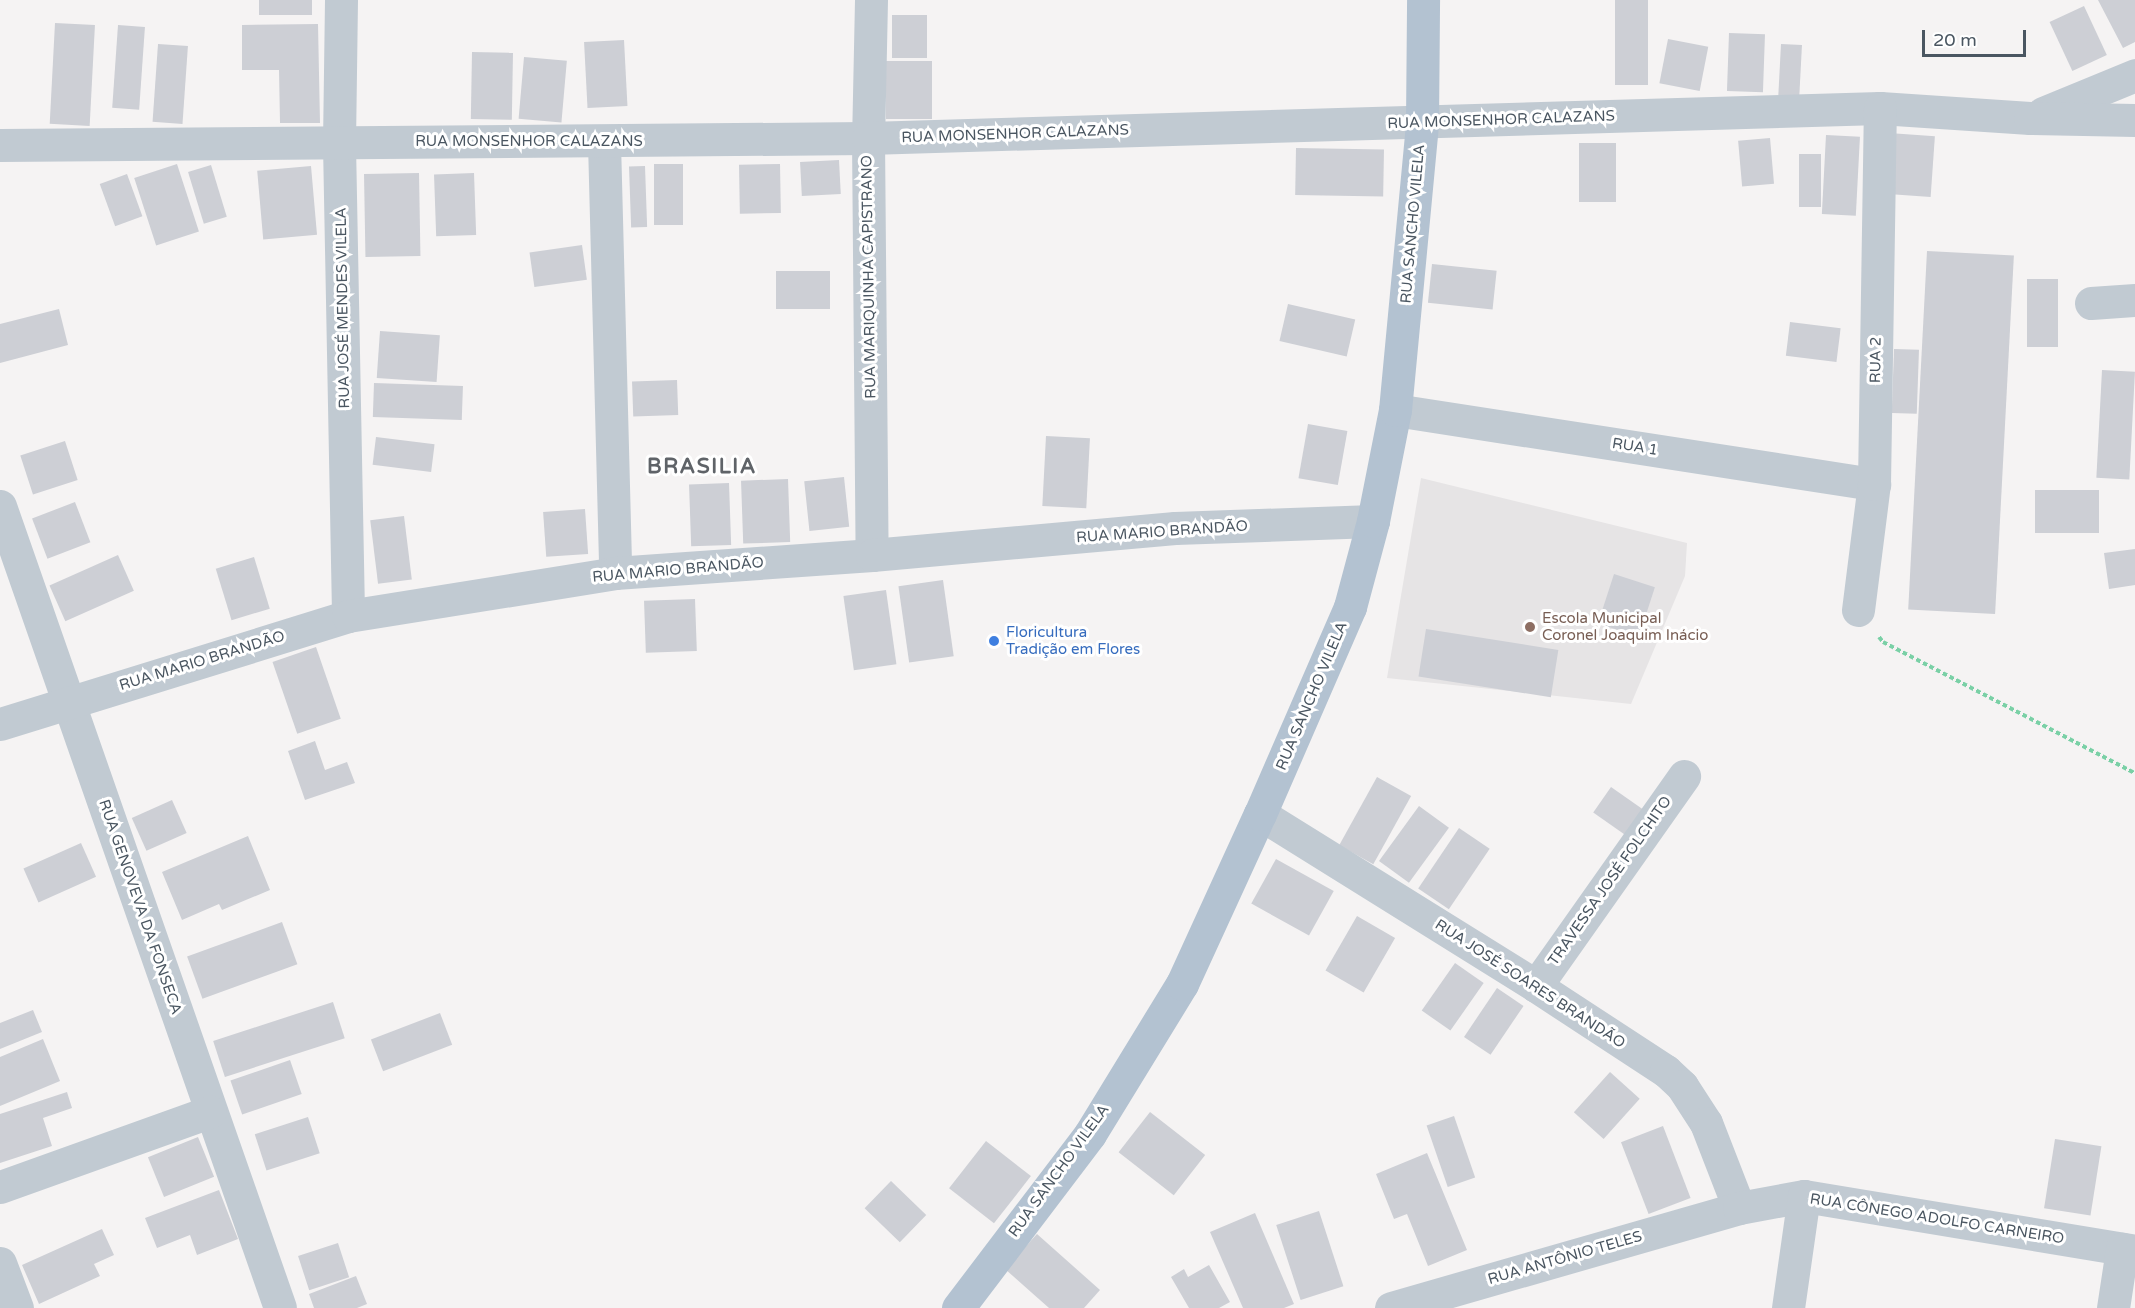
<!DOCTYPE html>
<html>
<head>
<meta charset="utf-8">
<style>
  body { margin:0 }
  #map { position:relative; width:2135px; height:1308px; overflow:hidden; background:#f5f3f3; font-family:"Varela Round",sans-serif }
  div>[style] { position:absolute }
  .education>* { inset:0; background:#e6e4e5 }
  .building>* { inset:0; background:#cdcfd5; transform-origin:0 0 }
  .path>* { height:4px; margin-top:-2px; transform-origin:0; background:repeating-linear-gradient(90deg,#7ad0a6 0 4.5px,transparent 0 7.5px) }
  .minor>* { height:33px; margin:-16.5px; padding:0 16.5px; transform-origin:16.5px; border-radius:16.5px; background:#c1cad2 }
  .major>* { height:33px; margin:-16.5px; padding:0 16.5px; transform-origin:16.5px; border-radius:16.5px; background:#b3c2d1 }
  .dots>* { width:16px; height:16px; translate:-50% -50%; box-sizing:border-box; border:3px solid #fff; border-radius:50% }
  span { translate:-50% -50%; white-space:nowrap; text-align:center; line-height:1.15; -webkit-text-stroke:6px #fff; paint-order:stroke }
  .street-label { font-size:15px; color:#4a5661 }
  .education-label { font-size:15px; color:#785e54 }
  .left { translate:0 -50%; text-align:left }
  .shop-label { font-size:15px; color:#366cbe }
  .district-label { font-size:21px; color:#5f6368; font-weight:700; letter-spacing:1.5px }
  .scale { position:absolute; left:1922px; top:30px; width:104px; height:27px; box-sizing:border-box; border:3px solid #4a5661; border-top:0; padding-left:8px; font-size:18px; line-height:21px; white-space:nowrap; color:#4a5661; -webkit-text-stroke:4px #fff; paint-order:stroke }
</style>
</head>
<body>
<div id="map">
  <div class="education">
    <i style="clip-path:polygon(1421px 478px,1687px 543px,1685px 576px,1631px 704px,1387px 678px)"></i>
  </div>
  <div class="building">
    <i style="left:259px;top:0;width:53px;height:15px"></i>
    <i style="left:1615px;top:0;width:33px;height:85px"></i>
    <i style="clip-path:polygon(2098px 0,2135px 0,2135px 42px,2123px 48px)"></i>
    <i style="left:2084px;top:6px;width:54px;height:38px;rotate:65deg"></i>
    <i style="left:892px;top:15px;width:35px;height:43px"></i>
    <i style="left:55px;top:23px;width:40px;height:101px;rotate:3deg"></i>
    <i style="clip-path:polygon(318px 24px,320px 123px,280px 123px,279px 70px,242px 70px,242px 25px)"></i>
    <i style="left:118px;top:25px;width:27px;height:83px;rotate:4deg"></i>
    <i style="left:1729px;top:33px;width:36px;height:58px;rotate:2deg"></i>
    <i style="left:1668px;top:39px;width:41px;height:45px;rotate:11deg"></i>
    <i style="left:624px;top:40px;width:66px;height:40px;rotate:87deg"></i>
    <i style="left:158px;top:44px;width:30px;height:78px;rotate:4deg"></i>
    <i style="left:1781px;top:44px;width:21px;height:51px;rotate:3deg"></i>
    <i style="left:472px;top:52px;width:41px;height:67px;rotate:1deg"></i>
    <i style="left:524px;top:57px;width:43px;height:62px;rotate:5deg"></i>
    <i style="left:886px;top:61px;width:46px;height:58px"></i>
    <i style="left:1889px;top:133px;width:46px;height:61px;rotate:4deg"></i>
    <i style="left:1826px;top:135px;width:34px;height:79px;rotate:3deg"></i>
    <i style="left:1770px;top:138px;width:46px;height:32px;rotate:85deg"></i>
    <i style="left:1579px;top:143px;width:37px;height:59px"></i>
    <i style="left:1296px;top:148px;width:88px;height:47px;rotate:1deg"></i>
    <i style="left:1799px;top:154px;width:22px;height:53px"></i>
    <i style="left:839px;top:160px;width:34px;height:39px;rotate:87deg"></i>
    <i style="left:177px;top:164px;width:71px;height:45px;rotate:72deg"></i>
    <i style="left:654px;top:164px;width:29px;height:61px"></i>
    <i style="left:780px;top:164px;width:49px;height:41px;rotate:89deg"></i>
    <i style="left:211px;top:165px;width:54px;height:24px;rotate:73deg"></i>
    <i style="left:311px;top:166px;width:69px;height:54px;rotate:85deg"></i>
    <i style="left:645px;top:166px;width:61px;height:16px;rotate:88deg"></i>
    <i style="left:419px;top:173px;width:83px;height:55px;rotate:89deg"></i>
    <i style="left:474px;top:173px;width:62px;height:40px;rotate:88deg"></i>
    <i style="left:127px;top:174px;width:45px;height:29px;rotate:70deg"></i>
    <i style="left:582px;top:245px;width:35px;height:53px;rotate:82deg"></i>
    <i style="left:1927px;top:251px;width:87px;height:359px;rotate:3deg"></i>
    <i style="left:1432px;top:264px;width:65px;height:39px;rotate:6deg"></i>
    <i style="left:776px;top:271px;width:54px;height:38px"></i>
    <i style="left:2027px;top:279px;width:31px;height:68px"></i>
    <i style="left:1288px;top:304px;width:69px;height:38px;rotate:13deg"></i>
    <i style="clip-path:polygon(59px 309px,68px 345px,0 363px,0 324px)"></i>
    <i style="left:1790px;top:322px;width:51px;height:34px;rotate:7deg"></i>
    <i style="left:380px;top:331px;width:60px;height:47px;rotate:4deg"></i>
    <i style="left:1894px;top:349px;width:25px;height:64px;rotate:2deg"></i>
    <i style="left:2102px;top:370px;width:33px;height:108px;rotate:3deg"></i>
    <i style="left:677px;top:380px;width:35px;height:45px;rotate:88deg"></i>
    <i style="left:374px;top:383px;width:89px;height:34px;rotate:2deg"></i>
    <i style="left:1308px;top:424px;width:40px;height:55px;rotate:10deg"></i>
    <i style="left:1046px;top:436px;width:44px;height:70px;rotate:3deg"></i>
    <i style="left:376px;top:437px;width:59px;height:28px;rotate:7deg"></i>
    <i style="left:65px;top:441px;width:41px;height:47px;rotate:72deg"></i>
    <i style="left:844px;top:477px;width:50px;height:40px;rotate:84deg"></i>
    <i style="left:788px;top:479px;width:63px;height:47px;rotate:88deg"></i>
    <i style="left:729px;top:483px;width:62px;height:40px;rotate:88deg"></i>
    <i style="left:2035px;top:490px;width:64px;height:43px"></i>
    <i style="left:75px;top:502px;width:43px;height:46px;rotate:69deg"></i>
    <i style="left:585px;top:509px;width:45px;height:42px;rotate:86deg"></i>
    <i style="left:404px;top:516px;width:64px;height:34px;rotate:83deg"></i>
    <i style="clip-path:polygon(2135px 549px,2135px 585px,2109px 589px,2104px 553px)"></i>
    <i style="left:118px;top:555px;width:39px;height:75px;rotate:66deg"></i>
    <i style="left:254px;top:557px;width:54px;height:40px;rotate:73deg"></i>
    <i style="left:1614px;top:574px;width:43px;height:52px;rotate:18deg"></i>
    <i style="left:943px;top:580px;width:77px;height:45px;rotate:82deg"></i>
    <i style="left:886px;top:590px;width:75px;height:43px;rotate:82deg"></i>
    <i style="left:695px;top:599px;width:52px;height:51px;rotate:88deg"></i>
    <i style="left:1426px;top:629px;width:134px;height:48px;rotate:9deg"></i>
    <i style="left:316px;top:647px;width:76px;height:46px;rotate:71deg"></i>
    <i style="clip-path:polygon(315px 741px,325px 770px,347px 762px,355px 783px,305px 800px,288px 751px)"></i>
    <i style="left:1377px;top:777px;width:39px;height:78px;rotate:29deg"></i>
    <i style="left:1611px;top:787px;width:44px;height:31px;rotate:35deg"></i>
    <i style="left:172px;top:800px;width:36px;height:44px;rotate:66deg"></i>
    <i style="left:1419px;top:806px;width:37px;height:68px;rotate:36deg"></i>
    <i style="left:1459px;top:828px;width:37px;height:73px;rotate:34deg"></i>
    <i style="clip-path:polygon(248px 836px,270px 890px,222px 910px,219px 904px,182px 920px,162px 872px)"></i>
    <i style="left:81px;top:843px;width:37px;height:63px;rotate:66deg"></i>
    <i style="left:1276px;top:859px;width:66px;height:51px;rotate:29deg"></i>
    <i style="left:1357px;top:916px;width:44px;height:63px;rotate:30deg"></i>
    <i style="left:282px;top:922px;width:45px;height:101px;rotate:70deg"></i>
    <i style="left:1455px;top:963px;width:35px;height:58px;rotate:35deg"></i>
    <i style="left:1497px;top:988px;width:32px;height:59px;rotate:34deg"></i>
    <i style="left:333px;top:1002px;width:38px;height:126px;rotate:72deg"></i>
    <i style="clip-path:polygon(33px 1010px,42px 1032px,0 1049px,0 1023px)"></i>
    <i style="left:440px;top:1013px;width:34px;height:74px;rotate:69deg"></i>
    <i style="clip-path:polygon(43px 1039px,60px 1081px,0 1106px,0 1057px)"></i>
    <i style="left:290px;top:1060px;width:36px;height:63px;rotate:71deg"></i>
    <i style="left:1610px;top:1072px;width:40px;height:54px;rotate:42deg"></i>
    <i style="clip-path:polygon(67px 1092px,72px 1108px,43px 1118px,52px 1146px,0 1163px,0 1114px)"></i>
    <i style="left:1150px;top:1112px;width:70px;height:51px;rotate:38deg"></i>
    <i style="left:1454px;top:1116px;width:65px;height:29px;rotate:71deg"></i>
    <i style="left:308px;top:1117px;width:38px;height:56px;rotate:72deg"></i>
    <i style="left:1663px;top:1126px;width:77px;height:45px;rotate:69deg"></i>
    <i style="left:198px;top:1137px;width:43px;height:54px;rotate:68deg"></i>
    <i style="left:2055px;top:1139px;width:47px;height:70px;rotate:9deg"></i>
    <i style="left:986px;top:1141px;width:57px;height:60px;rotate:38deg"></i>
    <i style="clip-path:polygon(1427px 1153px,1467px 1250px,1428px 1266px,1407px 1214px,1394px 1219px,1376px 1174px)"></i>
    <i style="left:891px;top:1181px;width:49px;height:38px;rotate:44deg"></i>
    <i style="clip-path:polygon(219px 1190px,238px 1239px,197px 1255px,190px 1235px,157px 1248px,145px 1218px)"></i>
    <i style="left:1319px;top:1211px;width:79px;height:45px;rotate:72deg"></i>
    <i style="clip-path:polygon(1255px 1213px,1294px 1304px,1284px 1308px,1243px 1308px,1210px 1232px)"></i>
    <i style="clip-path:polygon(102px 1229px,114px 1255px,94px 1264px,100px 1276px,39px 1304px,22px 1265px)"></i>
    <i style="clip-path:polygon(1037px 1234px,1100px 1290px,1084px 1308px,1049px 1308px,1005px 1269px)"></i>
    <i style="left:338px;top:1243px;width:36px;height:42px;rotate:72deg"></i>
    <i style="clip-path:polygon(1209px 1265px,1230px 1302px,1219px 1308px,1189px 1308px,1171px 1277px,1184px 1269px,1188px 1277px)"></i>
    <i style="clip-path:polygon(356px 1276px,367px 1304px,357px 1308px,314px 1308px,309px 1294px)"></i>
  </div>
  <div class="path">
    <i style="left:1879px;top:637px;width:6px;rotate:51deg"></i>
    <i style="left:1883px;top:642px;width:284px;rotate:27.5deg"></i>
  </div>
  <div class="minor">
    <i style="left:341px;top:0;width:144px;rotate:90.8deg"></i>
    <i style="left:339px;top:144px;width:472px;rotate:88.9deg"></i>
    <i style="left:871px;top:0;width:138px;rotate:91.2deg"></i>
    <i style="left:868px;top:138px;width:417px;rotate:89.5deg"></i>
    <i style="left:2043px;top:113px;width:100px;rotate:-22.4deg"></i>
    <i style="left:604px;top:142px;width:431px;rotate:88.5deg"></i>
    <i style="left:0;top:145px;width:868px;rotate:-0.46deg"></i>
    <i style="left:868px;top:138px;width:1012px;rotate:-1.7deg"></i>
    <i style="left:1880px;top:108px;width:150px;rotate:3.8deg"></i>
    <i style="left:2030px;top:118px;width:105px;rotate:1.1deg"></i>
    <i style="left:2091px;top:303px;width:44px;rotate:-3.9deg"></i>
    <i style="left:1395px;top:410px;width:485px;rotate:8.8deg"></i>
    <i style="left:0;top:506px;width:849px;rotate:70.75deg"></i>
    <i style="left:1858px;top:610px;width:127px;rotate:-82.8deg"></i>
    <i style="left:1874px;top:484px;width:376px;rotate:-89.1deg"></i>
    <i style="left:0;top:724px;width:364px;rotate:-17.2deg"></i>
    <i style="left:348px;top:616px;width:270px;rotate:-9.1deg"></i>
    <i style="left:615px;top:573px;width:258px;rotate:-4deg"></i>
    <i style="left:872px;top:555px;width:304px;rotate:-5.1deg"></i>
    <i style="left:1175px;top:528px;width:198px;rotate:-2deg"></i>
    <i style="left:1260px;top:814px;width:325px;rotate:31.9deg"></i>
    <i style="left:1536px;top:986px;width:155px;rotate:33.2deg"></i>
    <i style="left:1666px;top:1071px;width:22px;rotate:43deg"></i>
    <i style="left:1682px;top:1086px;width:44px;rotate:57deg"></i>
    <i style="left:1706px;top:1123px;width:91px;rotate:68.8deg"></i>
    <i style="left:1536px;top:986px;width:257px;rotate:-54.8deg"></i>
    <i style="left:0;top:1187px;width:223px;rotate:-19.7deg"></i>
    <i style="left:0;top:1263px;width:48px;rotate:69.3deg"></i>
    <i style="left:1391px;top:1308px;width:362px;rotate:-16deg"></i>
    <i style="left:1739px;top:1208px;width:66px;rotate:-10.5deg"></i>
    <i style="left:1804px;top:1196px;width:336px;rotate:9.4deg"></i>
    <i style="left:1788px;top:1308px;width:113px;rotate:-81.9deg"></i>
    <i style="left:2113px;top:1308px;width:60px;rotate:-81.3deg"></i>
  </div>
  <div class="major">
    <i style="left:958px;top:1308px;width:218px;rotate:-52.8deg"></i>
    <i style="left:1090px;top:1134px;width:176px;rotate:-58.5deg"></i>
    <i style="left:1182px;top:984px;width:187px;rotate:-65.4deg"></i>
    <i style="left:1260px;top:814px;width:226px;rotate:-66.5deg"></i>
    <i style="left:1350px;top:607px;width:89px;rotate:-75deg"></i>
    <i style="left:1373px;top:521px;width:113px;rotate:-78.8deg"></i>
    <i style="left:1395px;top:410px;width:288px;rotate:-84.6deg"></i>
    <i style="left:1422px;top:123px;width:123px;rotate:-89.5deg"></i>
  </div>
  <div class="dots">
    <i style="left:1530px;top:627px;background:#8d6e63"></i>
    <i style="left:994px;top:641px;background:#3f7fe0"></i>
  </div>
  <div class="street-label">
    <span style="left:1501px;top:120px;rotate:-2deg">RUA MONSENHOR CALAZANS</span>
    <span style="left:1015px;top:134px;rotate:-2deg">RUA MONSENHOR CALAZANS</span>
    <span style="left:529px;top:142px">RUA MONSENHOR CALAZANS</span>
    <span style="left:1413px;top:224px;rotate:-85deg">RUA SANCHO VILELA</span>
    <span style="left:869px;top:277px;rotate:-91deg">RUA MARIQUINHA CAPISTRANO</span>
    <span style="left:343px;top:308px;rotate:-91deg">RUA JOSÉ MENDES VILELA</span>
    <span style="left:1876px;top:360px;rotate:-89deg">RUA 2</span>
    <span style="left:1635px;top:447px;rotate:9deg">RUA 1</span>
    <span style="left:1162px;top:532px;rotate:-4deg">RUA MARIO BRANDÃO</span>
    <span style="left:678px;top:570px;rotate:-5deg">RUA MARIO BRANDÃO</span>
    <span style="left:202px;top:661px;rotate:-17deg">RUA MARIO BRANDÃO</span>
    <span style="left:1312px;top:696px;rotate:-67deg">RUA SANCHO VILELA</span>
    <span style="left:1610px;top:881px;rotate:-55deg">TRAVESSA JOSÉ FOLCHITO</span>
    <span style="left:140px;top:907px;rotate:71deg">RUA GENOVEVA DA FONSECA</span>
    <span style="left:1530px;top:984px;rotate:33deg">RUA JOSÉ SOARES BRANDÃO</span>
    <span style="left:1059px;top:1171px;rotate:-54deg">RUA SANCHO VILELA</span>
    <span style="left:1937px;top:1219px;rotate:9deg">RUA CÔNEGO ADOLFO CARNEIRO</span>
    <span style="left:1565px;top:1258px;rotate:-16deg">RUA ANTÔNIO TELES</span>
  </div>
  <div class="education-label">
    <span class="left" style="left:1542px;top:627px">Escola Municipal<br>Coronel Joaquim Inácio</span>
  </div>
  <div class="shop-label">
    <span class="left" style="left:1006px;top:641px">Floricultura<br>Tradição em Flores</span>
  </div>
  <div class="district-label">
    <span style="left:702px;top:467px">BRASILIA</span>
  </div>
  <div class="scale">20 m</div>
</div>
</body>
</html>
